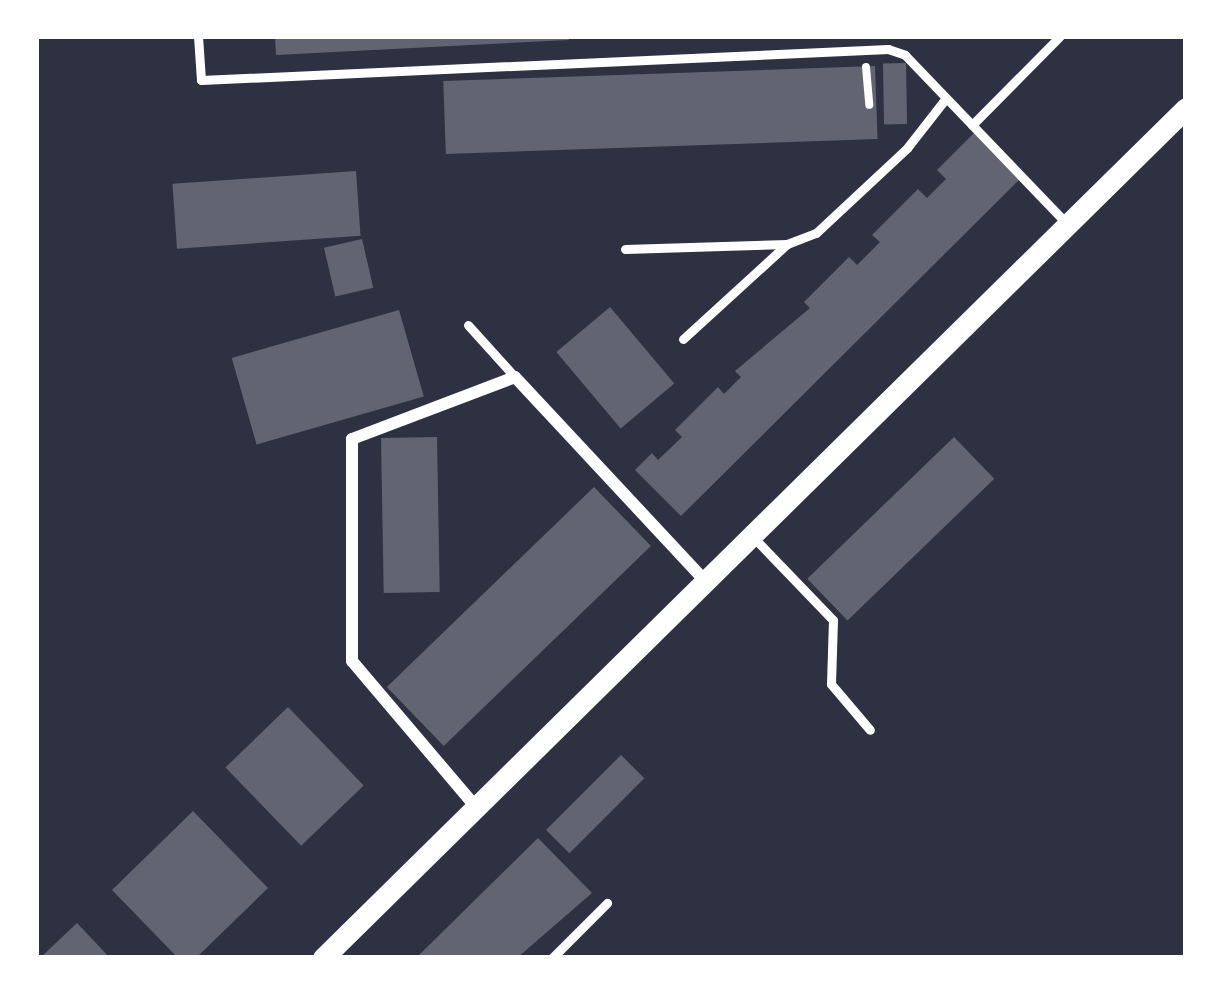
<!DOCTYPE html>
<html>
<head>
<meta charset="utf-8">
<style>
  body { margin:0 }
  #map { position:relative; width:1222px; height:994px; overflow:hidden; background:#2d3142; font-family:"PT Sans Narrow",sans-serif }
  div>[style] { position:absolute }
  .building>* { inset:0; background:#626471; transform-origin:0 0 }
  .path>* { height:8px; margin:-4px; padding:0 4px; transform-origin:4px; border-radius:4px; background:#fff }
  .service>* { height:9px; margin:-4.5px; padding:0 4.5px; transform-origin:4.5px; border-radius:4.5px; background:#fff }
  .minor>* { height:12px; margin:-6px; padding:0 6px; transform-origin:6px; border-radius:6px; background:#fff }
  .tertiary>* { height:21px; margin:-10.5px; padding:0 10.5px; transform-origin:10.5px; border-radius:10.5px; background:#fff }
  span { translate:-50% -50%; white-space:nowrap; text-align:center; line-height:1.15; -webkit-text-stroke:10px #fff; paint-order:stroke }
  .frame { position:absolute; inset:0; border:39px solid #fff; pointer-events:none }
</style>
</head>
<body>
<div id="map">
  <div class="building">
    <i style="clip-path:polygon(275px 36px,569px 36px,569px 40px,276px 55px)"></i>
    <i style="left:906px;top:63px;width:61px;height:23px;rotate:89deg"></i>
    <i style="left:875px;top:66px;width:73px;height:432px;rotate:88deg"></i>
    <i style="clip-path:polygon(974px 133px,1019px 180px,681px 516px,635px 470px,652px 453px,658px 460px,682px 437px,675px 430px,718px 387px,724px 394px,741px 377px,735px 371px,810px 308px,804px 302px,849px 257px,857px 265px,880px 242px,872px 235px,918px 189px,927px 198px,946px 179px,937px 170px)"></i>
    <i style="left:356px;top:171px;width:65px;height:184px;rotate:86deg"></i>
    <i style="left:362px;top:239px;width:50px;height:39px;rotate:77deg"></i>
    <i style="left:610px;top:307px;width:100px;height:70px;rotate:50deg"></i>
    <i style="left:399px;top:310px;width:90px;height:174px;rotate:74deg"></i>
    <i style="left:437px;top:437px;width:155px;height:56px;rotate:89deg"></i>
    <i style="left:954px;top:437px;width:58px;height:204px;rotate:46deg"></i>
    <i style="left:594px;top:487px;width:82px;height:288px;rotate:46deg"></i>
    <i style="left:288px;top:707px;width:109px;height:87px;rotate:46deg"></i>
    <i style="left:621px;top:755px;width:33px;height:106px;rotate:45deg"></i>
    <i style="clip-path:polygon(193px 811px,268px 888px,196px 958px,178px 958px,112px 890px)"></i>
    <i style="clip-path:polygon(538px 838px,592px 893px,517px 958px,416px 958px)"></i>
    <i style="clip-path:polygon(77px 923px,110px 958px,40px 958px)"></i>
  </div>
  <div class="path">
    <i style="left:866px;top:67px;width:38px;rotate:85deg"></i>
  </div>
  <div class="service">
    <i style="left:198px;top:36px;width:44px;rotate:86.1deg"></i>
    <i style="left:201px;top:80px;width:688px;rotate:-2.58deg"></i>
    <i style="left:888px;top:49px;width:18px;rotate:19deg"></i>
    <i style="left:905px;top:55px;width:231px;rotate:46.2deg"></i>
    <i style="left:972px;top:125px;width:125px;rotate:-45.3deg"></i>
    <i style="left:625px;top:249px;width:162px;rotate:-1.8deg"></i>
    <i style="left:468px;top:325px;width:70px;rotate:47.9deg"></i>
    <i style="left:683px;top:339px;width:141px;rotate:-42.4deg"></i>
    <i style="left:787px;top:244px;width:31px;rotate:-21deg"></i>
    <i style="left:816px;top:233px;width:125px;rotate:-43deg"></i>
    <i style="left:907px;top:148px;width:63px;rotate:-52deg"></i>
    <i style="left:754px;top:538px;width:114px;rotate:46.1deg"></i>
    <i style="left:833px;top:620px;width:64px;rotate:91.8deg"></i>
    <i style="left:831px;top:684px;width:60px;rotate:49.7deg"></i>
    <i style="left:552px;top:958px;width:78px;rotate:-45deg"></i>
  </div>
  <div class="minor">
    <i style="left:475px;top:806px;width:190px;rotate:-130.3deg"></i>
    <i style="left:352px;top:661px;width:222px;rotate:-90deg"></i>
    <i style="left:352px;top:439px;width:174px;rotate:-20.8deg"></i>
    <i style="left:515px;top:377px;width:277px;rotate:47deg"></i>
  </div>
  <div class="tertiary">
    <i style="left:323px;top:958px;width:1211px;rotate:-44.57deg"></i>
  </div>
  <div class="frame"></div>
</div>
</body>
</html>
